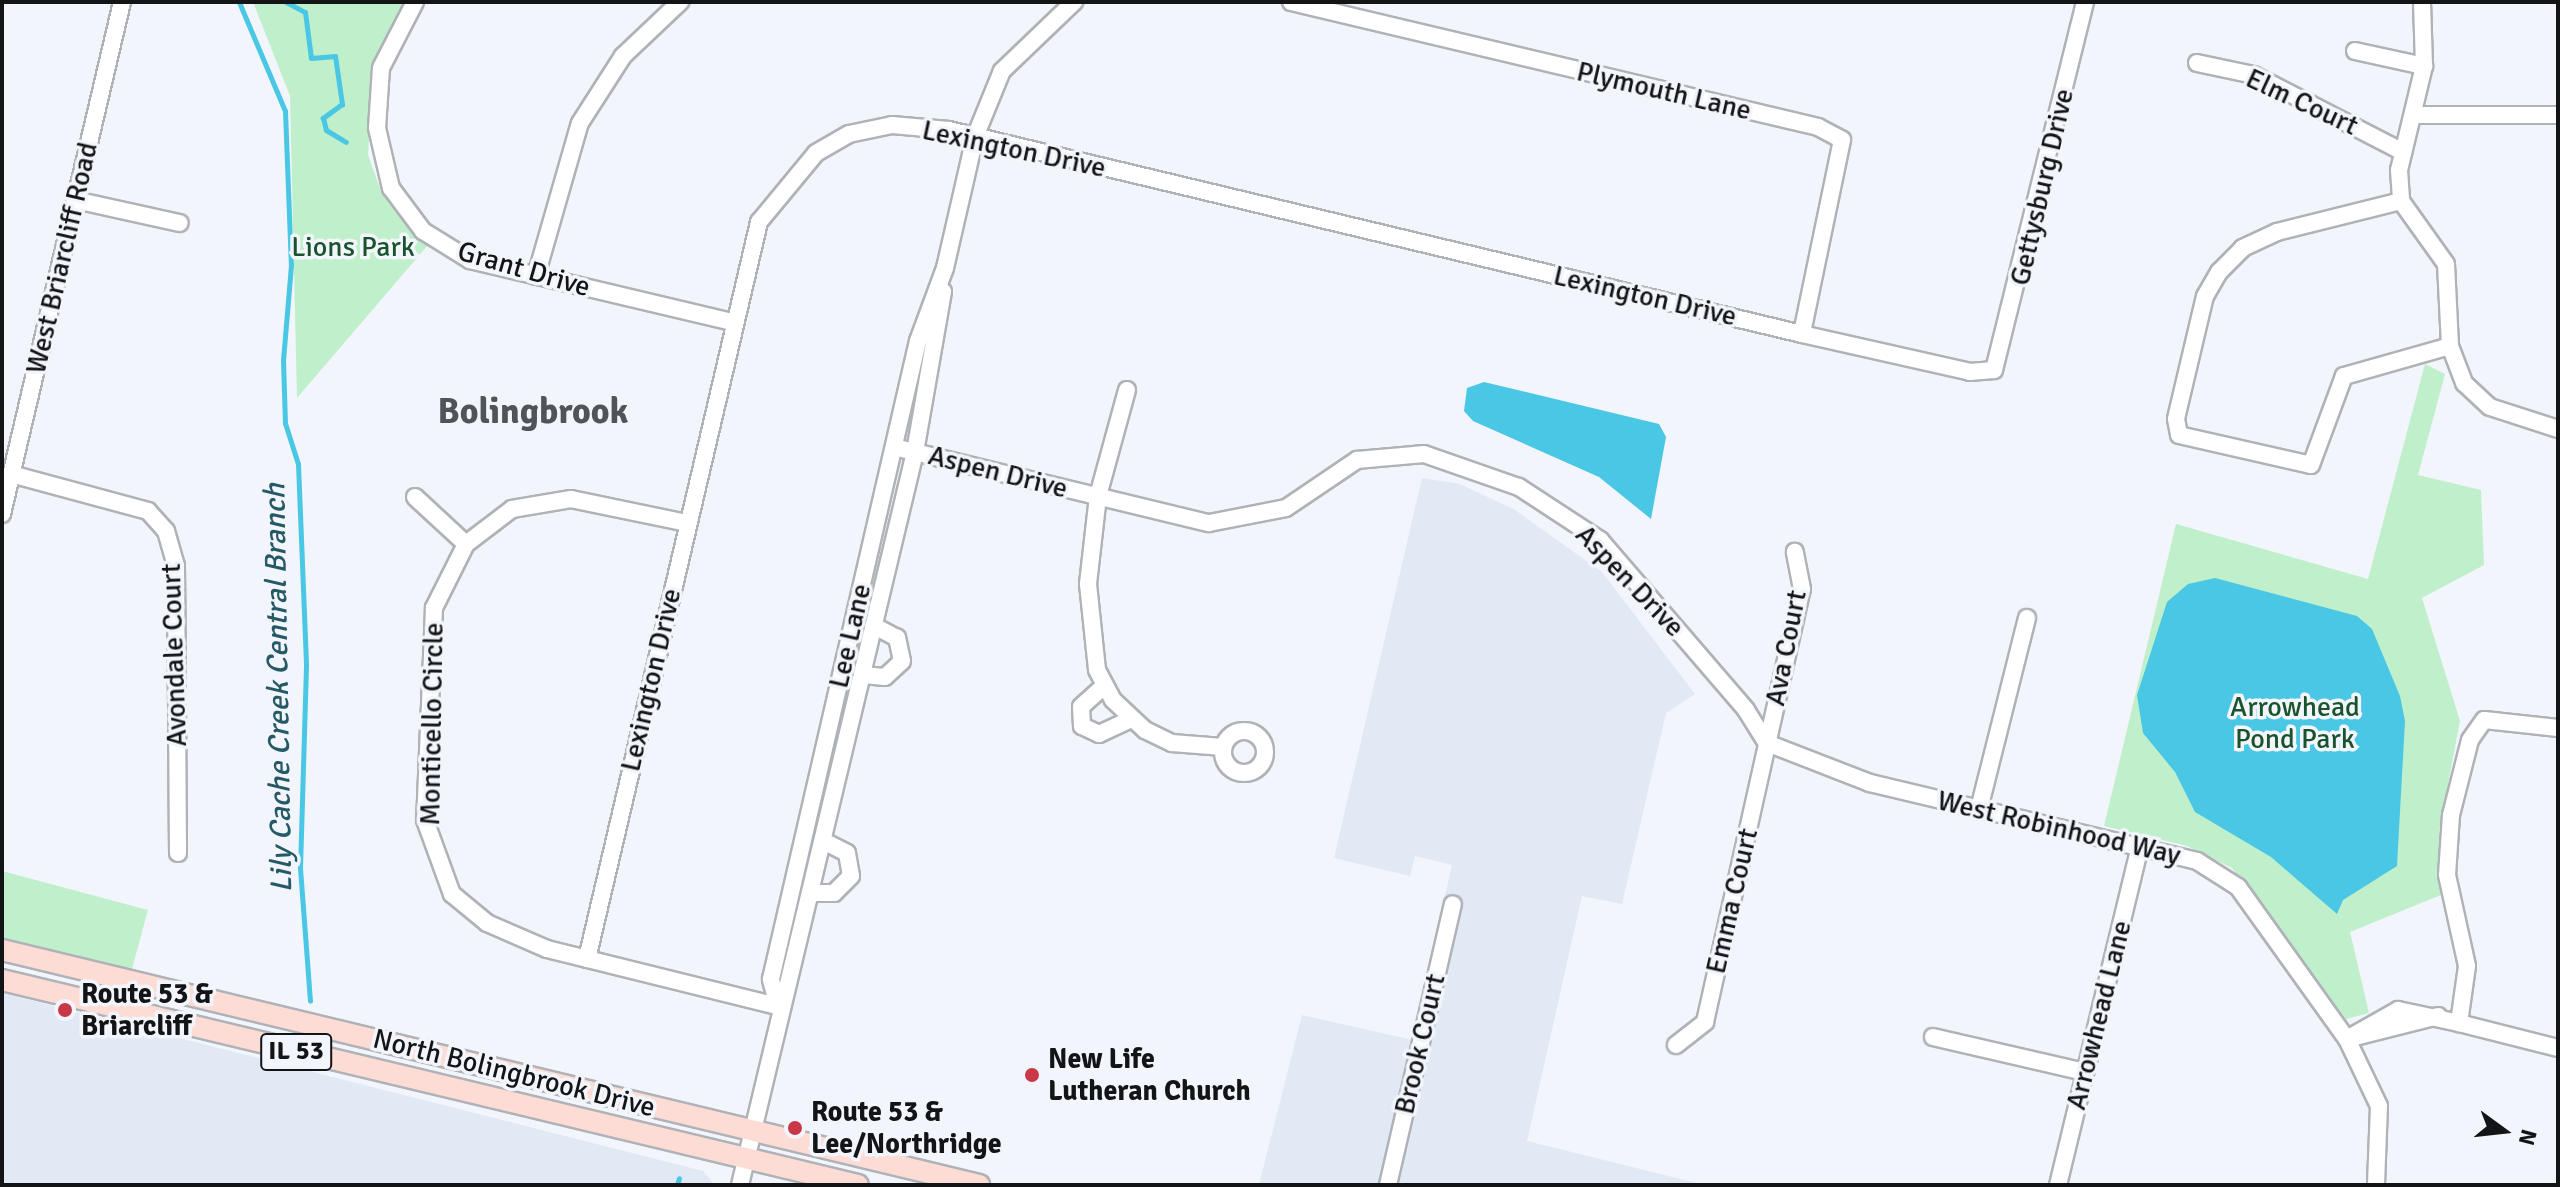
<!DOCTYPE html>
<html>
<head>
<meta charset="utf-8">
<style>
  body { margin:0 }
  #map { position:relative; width:2560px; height:1187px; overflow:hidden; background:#f2f5fb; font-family:Signika,sans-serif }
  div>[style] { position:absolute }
  .built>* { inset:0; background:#e1e9f5 }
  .green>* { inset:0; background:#c0efcb; transform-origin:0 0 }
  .water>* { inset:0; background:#49c7e4 }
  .stream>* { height:5px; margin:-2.5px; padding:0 2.5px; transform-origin:2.5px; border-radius:2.5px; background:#49c7e4 }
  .roads { filter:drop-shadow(2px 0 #afb2b7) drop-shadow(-2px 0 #afb2b7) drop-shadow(0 2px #afb2b7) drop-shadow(0 -2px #afb2b7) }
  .minor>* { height:16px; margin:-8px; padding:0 8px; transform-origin:8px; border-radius:8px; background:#fff }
  .minor>.ring { margin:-8px; padding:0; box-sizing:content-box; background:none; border:16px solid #fff; border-radius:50% }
  .major>* { height:20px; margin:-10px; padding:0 10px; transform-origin:10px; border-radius:10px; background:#fddcd5 }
  .dots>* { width:22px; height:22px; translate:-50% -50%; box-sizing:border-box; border:4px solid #f2f5fb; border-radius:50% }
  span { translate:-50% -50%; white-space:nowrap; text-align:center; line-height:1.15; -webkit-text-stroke:7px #f2f5fb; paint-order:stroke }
  .shield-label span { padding:2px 6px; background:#f2f5fb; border:2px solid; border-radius:6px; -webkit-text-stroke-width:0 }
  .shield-label { font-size:26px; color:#131416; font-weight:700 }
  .street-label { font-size:28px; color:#131416 }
  .park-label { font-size:28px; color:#19532d }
  .poi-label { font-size:28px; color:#131416; font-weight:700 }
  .left { translate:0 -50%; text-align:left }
  .water-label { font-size:30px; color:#255965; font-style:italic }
  .district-label { font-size:36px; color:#505357; font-weight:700 }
  .frame { position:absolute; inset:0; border:4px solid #131416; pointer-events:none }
  .north { position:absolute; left:2464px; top:1091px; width:80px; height:80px; -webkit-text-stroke:6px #f2f5fb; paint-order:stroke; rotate:105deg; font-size:22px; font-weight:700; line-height:32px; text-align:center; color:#131416 }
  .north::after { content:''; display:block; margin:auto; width:28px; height:36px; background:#131416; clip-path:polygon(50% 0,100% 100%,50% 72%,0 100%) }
</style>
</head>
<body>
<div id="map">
  <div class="built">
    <i style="clip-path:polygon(1422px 478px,1460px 484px,1515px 510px,1602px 572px,1695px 694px,1666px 713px,1622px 904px,1582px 896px,1527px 1141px,1705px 1185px,1259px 1185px,1302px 1015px,1412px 1040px,1452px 865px,1415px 856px,1410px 876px,1334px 858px)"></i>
    <i style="clip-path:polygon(2px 993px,703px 1171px,715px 1185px,2px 1185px)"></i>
  </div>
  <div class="green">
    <i style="clip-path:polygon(253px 2px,404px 2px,373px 65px,368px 155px,381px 191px,428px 245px,297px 398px,290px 96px)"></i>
    <i style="clip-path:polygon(2425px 364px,2445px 374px,2418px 475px,2481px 490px,2484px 565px,2422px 598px,2460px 721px,2439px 832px,2441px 895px,2350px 932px,2369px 1013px,2346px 1019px,2232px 868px,2187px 846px,2104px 826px,2176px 524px,2368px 579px)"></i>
    <i style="left:2px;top:871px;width:151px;height:65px;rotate:15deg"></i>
  </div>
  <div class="water">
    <i style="clip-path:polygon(1484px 382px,1659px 424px,1666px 437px,1651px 519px,1599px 477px,1473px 421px,1464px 411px,1467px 388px)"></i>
    <i style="clip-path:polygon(2215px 578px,2357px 616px,2372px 629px,2400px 696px,2405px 721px,2397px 866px,2343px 900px,2337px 914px,2271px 857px,2195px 812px,2175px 772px,2143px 733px,2137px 695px,2167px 602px,2188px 584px)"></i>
  </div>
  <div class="stream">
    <i style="left:239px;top:2px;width:118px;rotate:67.1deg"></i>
    <i style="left:285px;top:111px;width:154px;rotate:87.8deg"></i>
    <i style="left:291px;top:265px;width:95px;rotate:94.8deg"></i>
    <i style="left:283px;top:360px;width:63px;rotate:88.2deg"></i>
    <i style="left:285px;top:423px;width:43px;rotate:72.4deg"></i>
    <i style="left:298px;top:464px;width:202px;rotate:87.7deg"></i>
    <i style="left:306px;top:666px;width:202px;rotate:91.7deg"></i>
    <i style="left:300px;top:868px;width:133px;rotate:85.7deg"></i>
    <i style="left:286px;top:2px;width:21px;rotate:28deg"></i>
    <i style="left:305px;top:12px;width:46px;rotate:82.6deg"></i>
    <i style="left:311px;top:58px;width:24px;rotate:-5deg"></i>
    <i style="left:335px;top:56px;width:49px;rotate:81.7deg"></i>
    <i style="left:342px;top:104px;width:24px;rotate:144deg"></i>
    <i style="left:323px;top:118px;width:12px;rotate:76deg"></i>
    <i style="left:326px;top:130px;width:23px;rotate:31deg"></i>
    <i style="left:677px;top:1185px;width:7px;rotate:-74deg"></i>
  </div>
  <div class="roads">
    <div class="minor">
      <i style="left:415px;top:2px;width:74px;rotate:117.3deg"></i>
      <i style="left:381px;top:68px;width:60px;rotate:93.8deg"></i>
      <i style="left:377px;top:128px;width:62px;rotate:76.9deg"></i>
      <i style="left:391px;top:188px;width:54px;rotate:53.3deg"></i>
      <i style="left:423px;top:231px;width:55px;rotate:31.7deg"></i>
      <i style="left:470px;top:260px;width:270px;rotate:13.3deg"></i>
      <i style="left:1291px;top:2px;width:542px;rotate:13.34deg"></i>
      <i style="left:1818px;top:127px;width:27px;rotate:28deg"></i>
      <i style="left:1842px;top:140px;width:198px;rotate:101.7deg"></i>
      <i style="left:2422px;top:2px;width:64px;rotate:88.2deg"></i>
      <i style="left:2424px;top:66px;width:107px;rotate:103.5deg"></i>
      <i style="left:2399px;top:170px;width:31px;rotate:86deg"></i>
      <i style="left:2401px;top:201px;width:77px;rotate:54.5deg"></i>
      <i style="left:2446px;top:264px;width:82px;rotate:87.2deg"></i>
      <i style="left:2450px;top:346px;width:40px;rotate:69deg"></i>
      <i style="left:2464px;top:383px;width:35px;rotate:43deg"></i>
      <i style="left:2490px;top:407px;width:71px;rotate:17.9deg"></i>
      <i style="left:2355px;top:51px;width:71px;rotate:12.3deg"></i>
      <i style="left:2197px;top:63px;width:58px;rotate:11.9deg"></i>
      <i style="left:2254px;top:75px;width:168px;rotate:27.3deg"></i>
      <i style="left:2413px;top:115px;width:145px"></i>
      <i style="left:75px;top:200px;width:107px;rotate:12.4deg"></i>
      <i style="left:2401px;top:201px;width:128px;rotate:166deg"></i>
      <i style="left:2277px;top:232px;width:38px;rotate:155deg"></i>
      <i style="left:2243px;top:248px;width:34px;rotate:135deg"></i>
      <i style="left:2219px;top:272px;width:28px;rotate:120deg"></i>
      <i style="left:2205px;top:296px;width:126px;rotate:103.3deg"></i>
      <i style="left:2176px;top:419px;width:16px;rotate:79deg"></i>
      <i style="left:2179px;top:435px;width:135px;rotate:12.8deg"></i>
      <i style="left:2311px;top:465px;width:95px;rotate:-69.7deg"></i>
      <i style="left:2344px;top:376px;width:110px;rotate:-15.8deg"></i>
      <i style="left:536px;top:276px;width:159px;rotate:-74deg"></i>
      <i style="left:580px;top:123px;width:80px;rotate:-57.3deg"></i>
      <i style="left:623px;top:56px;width:79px;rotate:-43.5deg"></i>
      <i style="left:1127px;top:390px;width:110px;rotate:105.3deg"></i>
      <i style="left:1098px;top:496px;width:89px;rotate:96.5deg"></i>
      <i style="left:1088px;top:584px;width:86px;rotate:84deg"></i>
      <i style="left:1097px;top:670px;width:34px;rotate:62deg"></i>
      <i style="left:1113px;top:700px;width:44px;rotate:43.2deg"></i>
      <i style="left:1145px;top:730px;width:30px;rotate:26deg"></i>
      <i style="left:1172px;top:743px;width:51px;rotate:4.5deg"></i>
      <i style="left:894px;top:447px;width:324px;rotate:13.6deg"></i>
      <i style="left:1209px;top:523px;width:78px;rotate:-11deg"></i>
      <i style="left:1286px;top:508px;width:86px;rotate:-34.1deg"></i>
      <i style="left:1357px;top:460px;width:67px;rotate:-5.1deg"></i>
      <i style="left:1424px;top:454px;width:101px;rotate:19.2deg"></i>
      <i style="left:1519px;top:487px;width:97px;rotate:33.2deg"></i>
      <i style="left:1600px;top:540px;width:224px;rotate:49.3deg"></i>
      <i style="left:1746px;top:710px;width:39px;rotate:58deg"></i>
      <i style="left:1767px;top:743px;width:110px;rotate:21.2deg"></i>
      <i style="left:1870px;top:783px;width:336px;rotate:13.4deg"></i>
      <i style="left:2197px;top:861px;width:49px;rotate:32.4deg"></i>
      <i style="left:2238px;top:887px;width:187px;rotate:54.4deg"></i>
      <i style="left:2347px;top:1039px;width:74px;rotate:64.5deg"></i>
      <i style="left:2379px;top:1106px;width:79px;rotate:92.2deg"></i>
      <i style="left:11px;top:474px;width:142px;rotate:15.1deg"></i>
      <i style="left:148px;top:511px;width:27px;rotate:48deg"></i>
      <i style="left:166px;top:531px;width:36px;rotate:74deg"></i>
      <i style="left:176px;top:566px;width:287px;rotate:89.6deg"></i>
      <i style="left:415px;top:497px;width:69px;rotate:42.7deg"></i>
      <i style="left:2px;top:514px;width:526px;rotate:-76.81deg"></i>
      <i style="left:687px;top:523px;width:118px;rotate:-168.3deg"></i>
      <i style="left:571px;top:499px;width:60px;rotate:170.4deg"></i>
      <i style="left:512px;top:509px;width:58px;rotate:142.7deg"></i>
      <i style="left:466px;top:544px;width:72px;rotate:116.6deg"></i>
      <i style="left:434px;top:608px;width:212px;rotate:92.4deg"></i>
      <i style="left:425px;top:820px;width:79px;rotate:70deg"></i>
      <i style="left:452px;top:894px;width:45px;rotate:39.6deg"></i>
      <i style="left:487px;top:923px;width:65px;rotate:23.4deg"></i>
      <i style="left:547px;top:949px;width:238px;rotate:13.9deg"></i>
      <i style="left:863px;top:675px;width:22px;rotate:5deg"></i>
      <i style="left:885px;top:677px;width:23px;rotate:-43deg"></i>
      <i style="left:902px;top:661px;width:24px;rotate:-102deg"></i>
      <i style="left:897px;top:638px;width:26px;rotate:-152deg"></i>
      <i style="left:1104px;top:686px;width:31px;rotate:138deg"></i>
      <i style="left:1081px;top:707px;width:19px;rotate:87deg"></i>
      <i style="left:1082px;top:726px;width:19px;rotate:25deg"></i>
      <i style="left:1099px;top:734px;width:35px;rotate:-25deg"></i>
      <i style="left:2558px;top:728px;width:74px;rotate:-173.8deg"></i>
      <i style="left:2484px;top:720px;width:24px;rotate:125deg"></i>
      <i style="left:2470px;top:740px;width:77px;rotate:104.2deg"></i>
      <i style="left:2451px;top:815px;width:60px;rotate:93.8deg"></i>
      <i style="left:2447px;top:875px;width:93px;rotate:77.6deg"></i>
      <i style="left:2467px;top:966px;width:58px;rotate:98deg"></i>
      <i style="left:2459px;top:1023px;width:102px;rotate:14.2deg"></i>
      <i class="ring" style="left:1223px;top:731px;width:26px;height:26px"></i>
      <i style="left:1979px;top:809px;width:197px;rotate:-75.9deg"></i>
      <i style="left:813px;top:893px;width:21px"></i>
      <i style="left:834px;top:893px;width:24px;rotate:-45deg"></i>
      <i style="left:851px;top:876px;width:23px;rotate:-100deg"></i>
      <i style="left:847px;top:853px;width:25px;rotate:-153deg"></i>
      <i style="left:587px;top:959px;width:757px;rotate:-76.86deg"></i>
      <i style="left:759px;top:222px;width:89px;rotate:-50.4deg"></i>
      <i style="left:816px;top:153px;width:38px;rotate:-30deg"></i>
      <i style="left:849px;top:134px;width:44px;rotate:-11.8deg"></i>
      <i style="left:892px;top:125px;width:57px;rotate:5deg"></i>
      <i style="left:949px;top:130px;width:877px;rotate:13.45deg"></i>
      <i style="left:1802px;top:334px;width:172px;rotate:12.7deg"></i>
      <i style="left:1970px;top:372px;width:24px;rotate:-5deg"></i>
      <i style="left:1994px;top:370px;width:379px;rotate:-76.1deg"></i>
      <i style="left:778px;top:1006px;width:28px;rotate:-105deg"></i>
      <i style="left:771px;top:979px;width:655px;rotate:-77.03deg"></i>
      <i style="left:918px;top:341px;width:78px;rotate:-69.7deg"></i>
      <i style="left:945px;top:268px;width:134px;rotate:-77.1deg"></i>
      <i style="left:975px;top:137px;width:71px;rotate:-67.8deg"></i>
      <i style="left:1002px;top:71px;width:100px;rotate:-43.8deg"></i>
      <i style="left:1933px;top:1037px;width:156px;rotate:13deg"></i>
      <i style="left:2347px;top:1039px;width:59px;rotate:-29.6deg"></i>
      <i style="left:2398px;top:1010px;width:62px;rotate:12deg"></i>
      <i style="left:2347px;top:1039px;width:94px;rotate:-14.2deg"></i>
      <i style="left:1676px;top:1045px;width:37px;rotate:-38deg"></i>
      <i style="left:1705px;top:1022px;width:444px;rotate:-77.4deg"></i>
      <i style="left:1802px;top:589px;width:38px;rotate:-101deg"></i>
      <i style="left:740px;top:1185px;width:754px;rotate:-76.57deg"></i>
      <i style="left:915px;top:452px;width:163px;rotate:-80.1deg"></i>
      <i style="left:1388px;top:1185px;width:288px;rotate:-77deg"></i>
      <i style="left:2058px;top:1185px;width:349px;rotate:-76.4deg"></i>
    </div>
    <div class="major">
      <i style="left:2px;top:950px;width:1005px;rotate:13.52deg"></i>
      <i style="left:2px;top:980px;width:880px;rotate:13.47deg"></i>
    </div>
  </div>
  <div class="dots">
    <i style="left:65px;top:1010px;background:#c83847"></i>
    <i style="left:1032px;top:1075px;background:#c83847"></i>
    <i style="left:795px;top:1128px;background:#c83847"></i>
  </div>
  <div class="shield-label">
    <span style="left:296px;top:1052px">IL 53</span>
  </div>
  <div class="street-label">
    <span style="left:1664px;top:91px;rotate:13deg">Plymouth Lane</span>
    <span style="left:2302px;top:102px;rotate:25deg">Elm Court</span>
    <span style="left:1014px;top:149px;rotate:12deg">Lexington Drive</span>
    <span style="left:2042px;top:187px;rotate:-77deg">Gettysburg Drive</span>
    <span style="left:62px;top:258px;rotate:-77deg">West Briarcliff Road</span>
    <span style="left:524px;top:269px;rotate:16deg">Grant Drive</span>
    <span style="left:1645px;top:296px;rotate:13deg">Lexington Drive</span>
    <span style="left:998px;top:472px;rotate:14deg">Aspen Drive</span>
    <span style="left:1630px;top:581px;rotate:46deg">Aspen Drive</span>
    <span style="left:850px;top:636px;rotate:-77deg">Lee Lane</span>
    <span style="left:1786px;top:648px;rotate:-79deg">Ava Court</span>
    <span style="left:174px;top:655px;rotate:-92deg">Avondale Court</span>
    <span style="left:651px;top:680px;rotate:-77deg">Lexington Drive</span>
    <span style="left:432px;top:724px;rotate:-89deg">Monticello Circle</span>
    <span style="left:2059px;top:828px;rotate:13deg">West Robinhood Way</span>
    <span style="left:1732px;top:901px;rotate:-77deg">Emma Court</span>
    <span style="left:2099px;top:1015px;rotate:-76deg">Arrowhead Lane</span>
    <span style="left:1420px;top:1044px;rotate:-77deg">Brook Court</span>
    <span style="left:514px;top:1073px;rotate:14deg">North Bolingbrook Drive</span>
  </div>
  <div class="park-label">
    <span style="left:353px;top:247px">Lions Park</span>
    <span style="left:2295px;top:723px">Arrowhead<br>Pond Park</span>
  </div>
  <div class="poi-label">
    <span class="left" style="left:81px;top:1010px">Route 53 &amp;<br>Briarcliff</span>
    <span class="left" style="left:1048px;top:1075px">New Life<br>Lutheran Church</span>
    <span class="left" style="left:811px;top:1128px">Route 53 &amp;<br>Lee/Northridge</span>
  </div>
  <div class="water-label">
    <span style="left:279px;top:688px;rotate:-91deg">Lily Cache Creek Central Branch</span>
  </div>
  <div class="district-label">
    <span style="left:533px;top:412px">Bolingbrook</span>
  </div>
  <div class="frame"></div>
  <div class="north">N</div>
</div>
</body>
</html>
